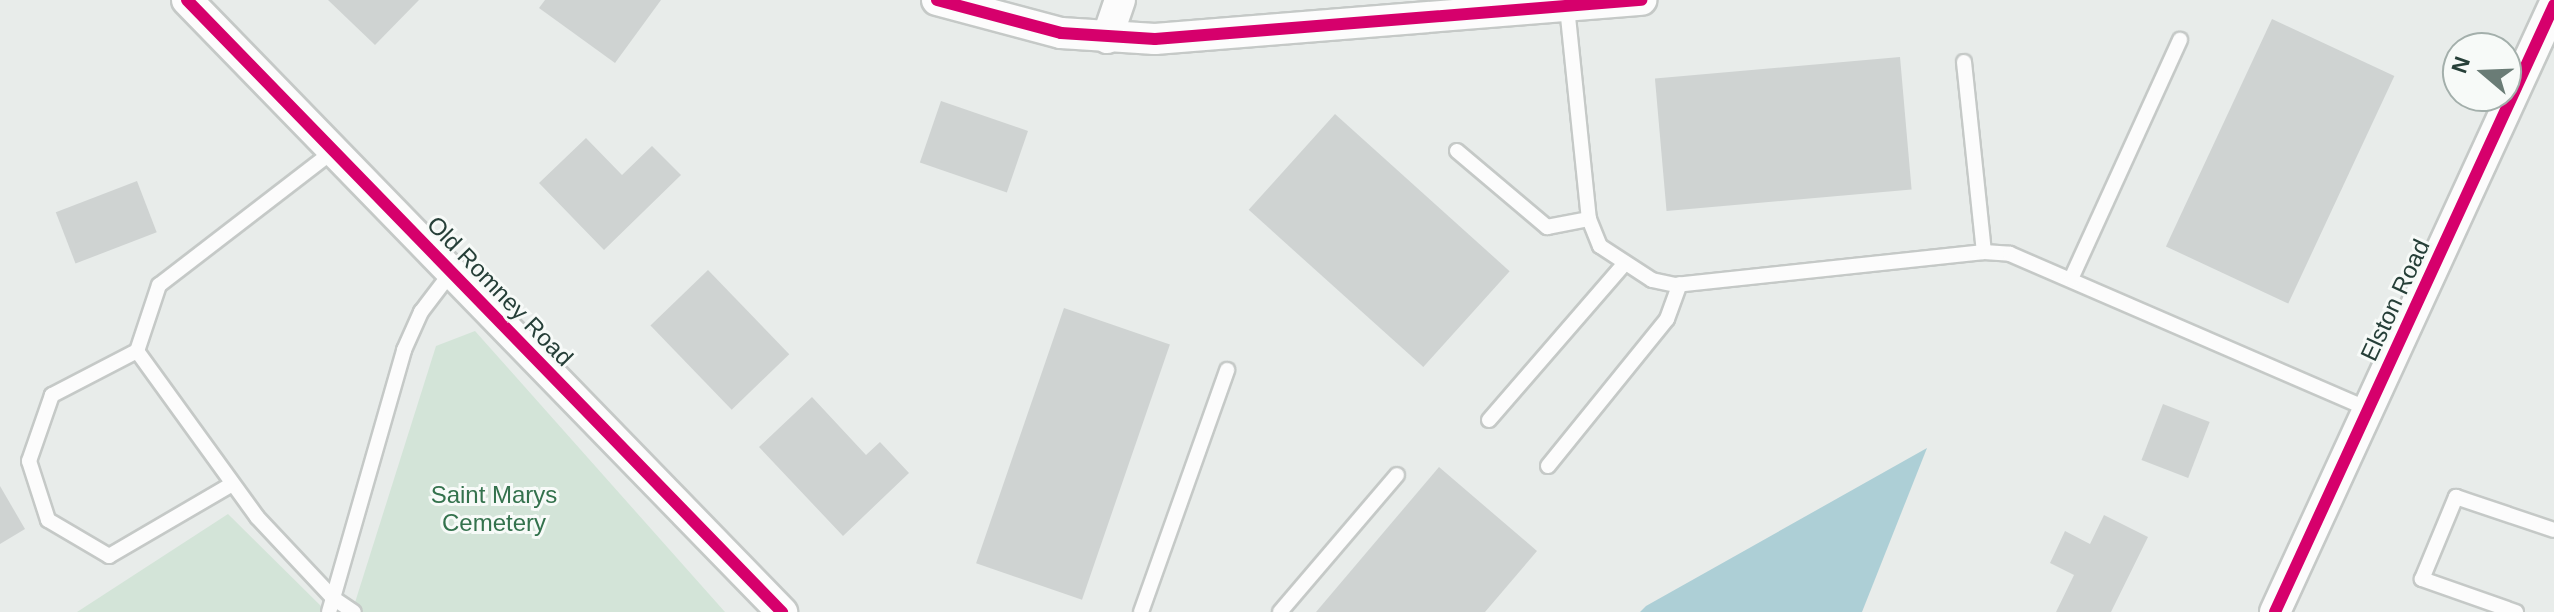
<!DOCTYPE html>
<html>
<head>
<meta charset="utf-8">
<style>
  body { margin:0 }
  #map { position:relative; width:2554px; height:612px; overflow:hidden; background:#e8ecea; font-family:Arial,sans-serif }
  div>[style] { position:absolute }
  .green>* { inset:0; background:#d3e4d8 }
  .water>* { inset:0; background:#adcfd6 }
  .building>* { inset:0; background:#cfd3d2; transform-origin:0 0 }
  .roads { filter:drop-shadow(2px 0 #c5c9c7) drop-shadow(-2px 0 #c5c9c7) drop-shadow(0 2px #c5c9c7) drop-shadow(0 -2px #c5c9c7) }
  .lane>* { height:14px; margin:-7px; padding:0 7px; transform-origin:7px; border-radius:7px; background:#fcfcfc }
  .street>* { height:30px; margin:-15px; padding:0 15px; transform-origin:15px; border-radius:15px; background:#fcfcfc }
  .cycleway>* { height:12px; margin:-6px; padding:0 6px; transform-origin:6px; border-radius:6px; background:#d6006c }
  span { translate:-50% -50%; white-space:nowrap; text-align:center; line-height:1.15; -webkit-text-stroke:6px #f7faf8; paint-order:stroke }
  .street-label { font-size:24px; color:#263f38 }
  .park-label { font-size:24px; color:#34724d }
  .north { position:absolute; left:2442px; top:32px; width:80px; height:80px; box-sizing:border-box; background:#f7faf8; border:2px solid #a3afab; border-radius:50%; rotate:289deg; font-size:22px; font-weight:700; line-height:32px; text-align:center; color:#263f38 }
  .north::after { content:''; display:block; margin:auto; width:28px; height:36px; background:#6a7c76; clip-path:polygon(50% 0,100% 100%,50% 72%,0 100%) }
</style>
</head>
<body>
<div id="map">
  <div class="green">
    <i style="clip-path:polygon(475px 331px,725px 612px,352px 612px,436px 346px)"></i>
    <i style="clip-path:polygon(228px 514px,327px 612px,77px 612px)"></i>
  </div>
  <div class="water">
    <i style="clip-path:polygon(1927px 448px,1862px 612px,1640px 612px,1646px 606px)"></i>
  </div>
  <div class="building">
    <i style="clip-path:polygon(328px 0,419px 0,375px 45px)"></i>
    <i style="clip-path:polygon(545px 0,661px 0,615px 63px,539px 8px)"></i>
    <i style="left:2272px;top:19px;width:135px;height:251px;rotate:25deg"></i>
    <i style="left:1900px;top:57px;width:133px;height:246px;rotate:85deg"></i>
    <i style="left:941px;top:101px;width:92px;height:65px;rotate:19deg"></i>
    <i style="left:1335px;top:114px;width:235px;height:129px;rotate:42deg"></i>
    <i style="clip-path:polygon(586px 138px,622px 175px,652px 146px,681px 175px,604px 250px,539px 183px)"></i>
    <i style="left:137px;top:181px;width:55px;height:87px;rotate:69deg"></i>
    <i style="left:708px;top:270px;width:117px;height:80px;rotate:46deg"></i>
    <i style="left:1064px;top:308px;width:112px;height:270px;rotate:19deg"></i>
    <i style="clip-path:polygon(812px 397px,866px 455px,880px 442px,909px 473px,843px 536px,759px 447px)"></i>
    <i style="left:2163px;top:404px;width:50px;height:60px;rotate:21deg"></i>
    <i style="clip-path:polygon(1439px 467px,1537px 551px,1485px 612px,1316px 612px)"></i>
    <i style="clip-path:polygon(0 486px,25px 529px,0 544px)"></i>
    <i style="clip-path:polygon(2104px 515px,2148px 537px,2111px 612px,2056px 612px,2074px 575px,2050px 563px,2065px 531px,2090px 544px)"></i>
  </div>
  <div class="roads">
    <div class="lane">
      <i style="left:1567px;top:7px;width:213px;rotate:84.1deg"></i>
      <i style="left:1589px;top:219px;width:29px;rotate:68deg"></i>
      <i style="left:1600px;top:246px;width:62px;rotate:33.2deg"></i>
      <i style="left:1652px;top:280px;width:24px;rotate:12deg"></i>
      <i style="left:1675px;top:285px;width:311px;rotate:-6.1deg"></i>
      <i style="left:1984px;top:252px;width:26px;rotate:4deg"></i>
      <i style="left:2010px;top:254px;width:391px;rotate:23.4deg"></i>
      <i style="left:1964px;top:62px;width:191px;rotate:84deg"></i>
      <i style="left:1457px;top:151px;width:118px;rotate:40.2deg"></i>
      <i style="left:1547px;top:227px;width:43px;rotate:-10.8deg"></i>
      <i style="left:332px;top:152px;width:218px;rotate:142.4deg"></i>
      <i style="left:159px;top:285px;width:70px;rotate:108.4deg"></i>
      <i style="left:137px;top:351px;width:205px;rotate:54.1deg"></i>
      <i style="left:257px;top:517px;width:111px;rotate:46.8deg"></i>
      <i style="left:333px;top:598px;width:25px;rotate:34deg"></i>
      <i style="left:2071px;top:279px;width:263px;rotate:-65.5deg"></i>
      <i style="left:137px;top:351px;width:96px;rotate:152.6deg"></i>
      <i style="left:52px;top:395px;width:70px;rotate:109.2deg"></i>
      <i style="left:29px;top:461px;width:62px;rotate:72.1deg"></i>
      <i style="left:48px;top:520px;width:71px;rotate:30.5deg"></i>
      <i style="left:109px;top:556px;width:143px;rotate:-30.3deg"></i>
      <i style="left:1489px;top:420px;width:206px;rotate:-49.1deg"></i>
      <i style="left:1548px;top:466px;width:189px;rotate:-51deg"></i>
      <i style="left:1667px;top:319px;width:37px;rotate:-70deg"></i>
      <i style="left:329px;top:612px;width:273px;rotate:-74deg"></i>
      <i style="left:404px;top:350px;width:42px;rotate:-65.9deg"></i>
      <i style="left:421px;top:312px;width:48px;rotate:-52.7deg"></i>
      <i style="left:1141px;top:612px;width:257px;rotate:-70.4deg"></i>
      <i style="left:1280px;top:612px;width:180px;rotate:-49.5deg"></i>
      <i style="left:2516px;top:612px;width:100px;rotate:-160.7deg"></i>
      <i style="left:2422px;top:579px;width:89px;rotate:-67.5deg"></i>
      <i style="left:2456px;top:497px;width:103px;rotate:18.6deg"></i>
    </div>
    <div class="street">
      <i style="left:187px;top:0;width:854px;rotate:45.81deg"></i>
      <i style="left:937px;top:0;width:128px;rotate:14.9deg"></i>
      <i style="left:1061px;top:33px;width:94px;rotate:3.7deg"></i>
      <i style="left:1155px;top:39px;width:488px;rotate:-4.6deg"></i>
      <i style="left:1107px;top:38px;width:40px;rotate:-71.1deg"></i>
      <i style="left:2275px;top:612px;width:668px;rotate:-65.31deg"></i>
    </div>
  </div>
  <div class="cycleway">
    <i style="left:187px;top:0;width:854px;rotate:45.81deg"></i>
    <i style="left:937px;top:0;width:128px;rotate:14.9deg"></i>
    <i style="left:1061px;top:33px;width:94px;rotate:3.7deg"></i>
    <i style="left:1155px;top:39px;width:488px;rotate:-4.6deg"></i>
    <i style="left:2275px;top:612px;width:668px;rotate:-65.31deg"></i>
  </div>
  <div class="street-label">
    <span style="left:500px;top:291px;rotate:46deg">Old Romney Road</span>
    <span style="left:2395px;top:300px;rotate:-65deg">Elston Road</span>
  </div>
  <div class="park-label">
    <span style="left:494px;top:509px">Saint Marys<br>Cemetery</span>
  </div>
  <div class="north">N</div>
</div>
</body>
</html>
